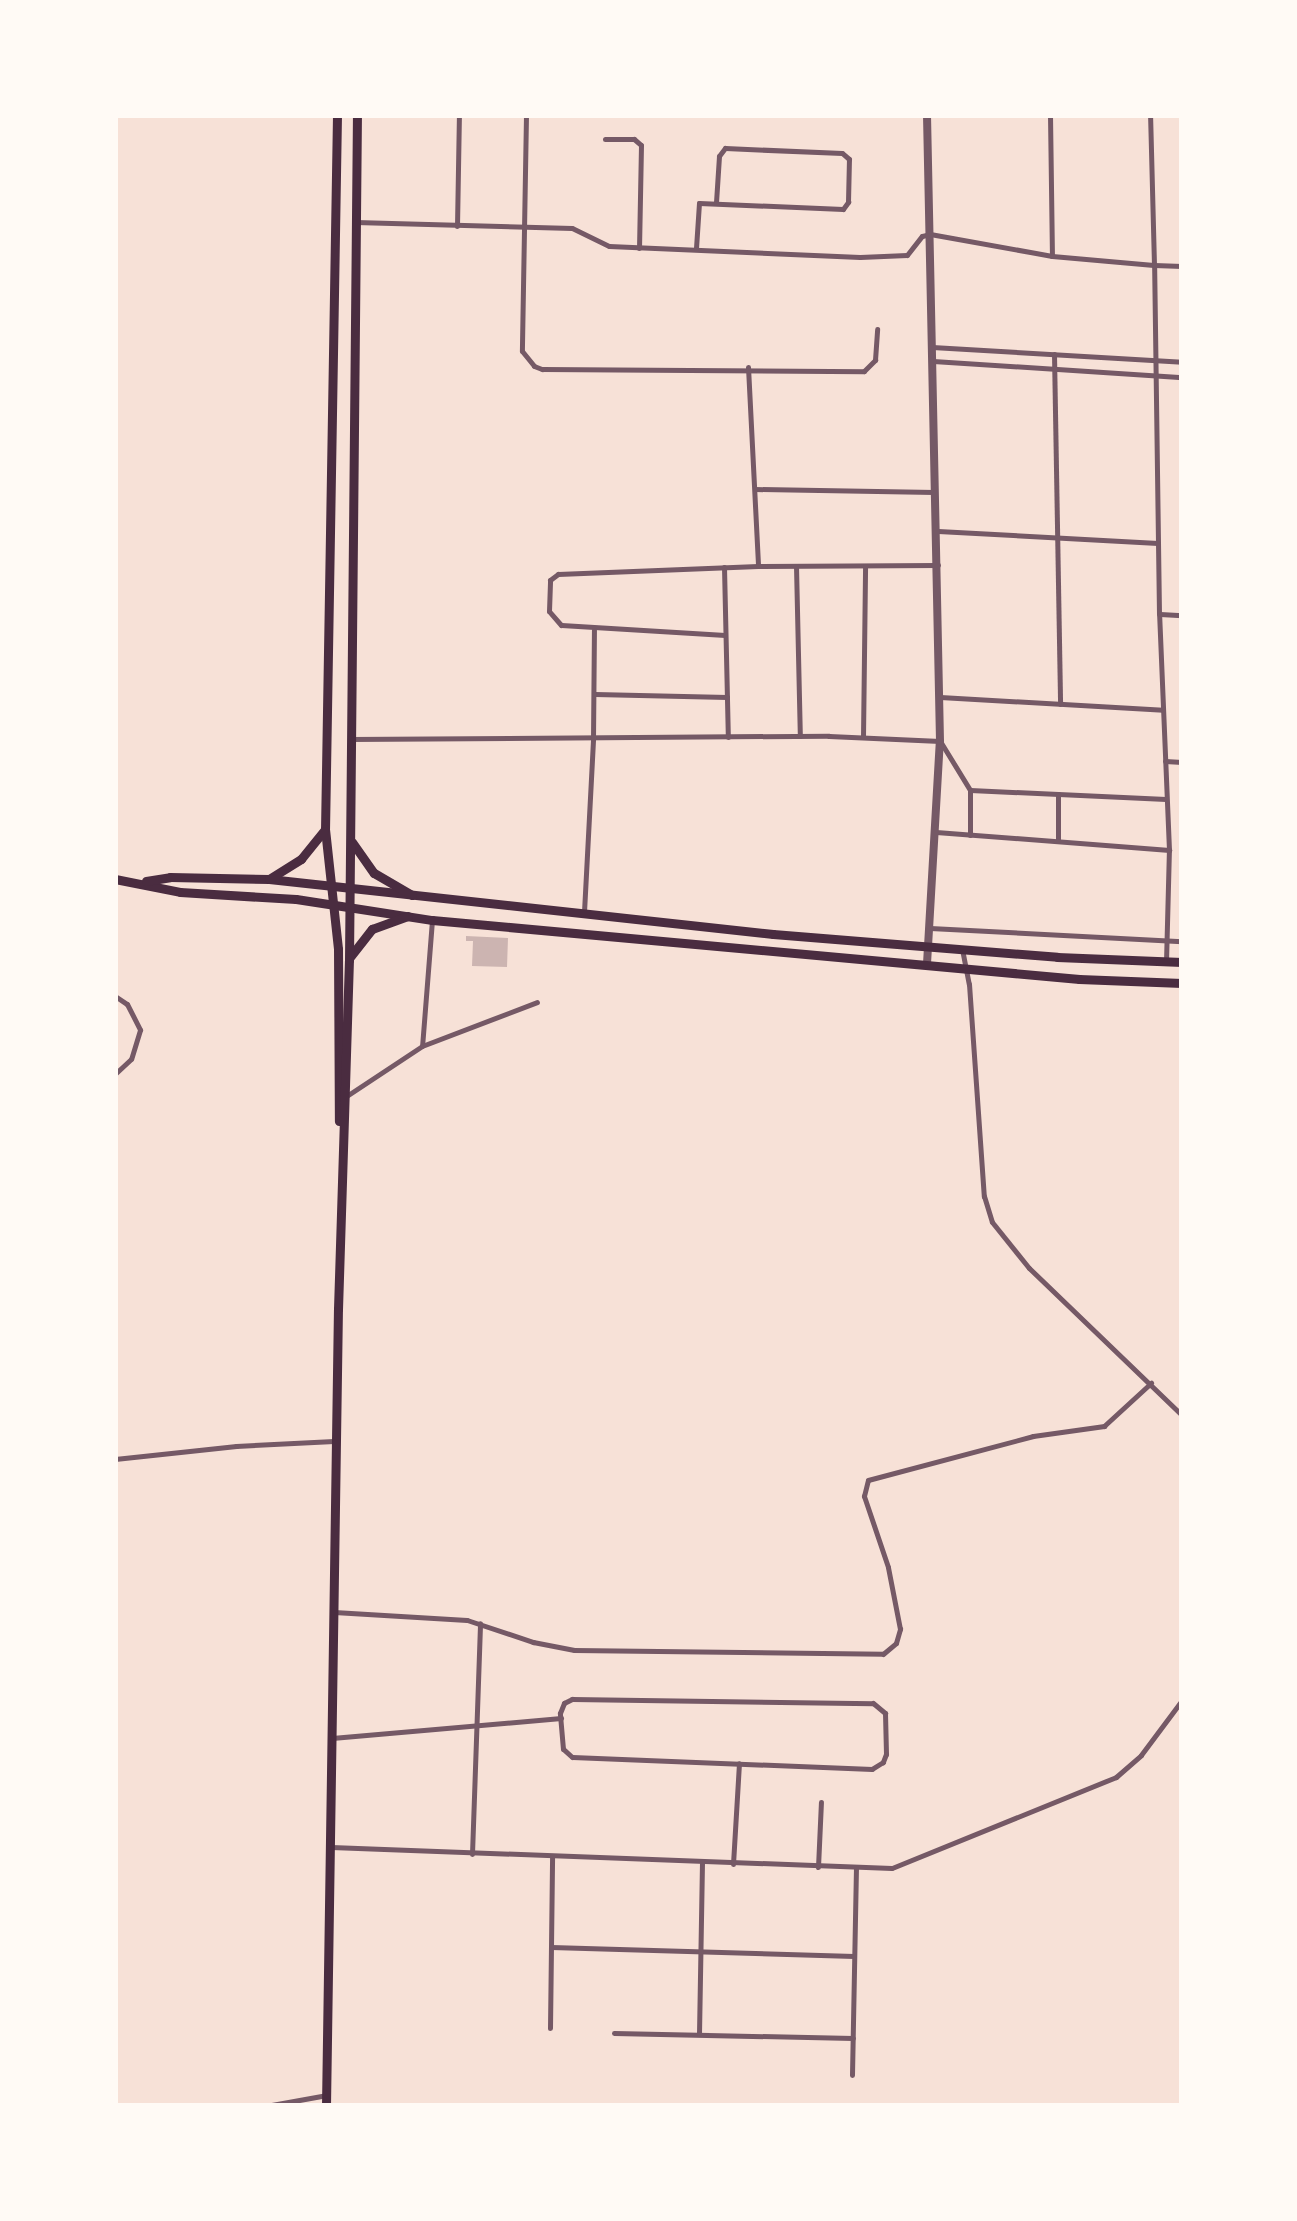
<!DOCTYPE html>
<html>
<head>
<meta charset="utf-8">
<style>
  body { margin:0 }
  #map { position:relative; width:1297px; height:2221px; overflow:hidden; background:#f7e1d7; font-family:"Nunito Sans",sans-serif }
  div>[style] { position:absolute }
  .building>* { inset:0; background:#ccb4b1 }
  .minor>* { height:5px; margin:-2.5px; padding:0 2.5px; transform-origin:2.5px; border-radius:2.5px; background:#755966 }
  .tertiary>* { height:8px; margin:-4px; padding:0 4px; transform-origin:4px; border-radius:4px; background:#755966 }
  .primary>* { height:9px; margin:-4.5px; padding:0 4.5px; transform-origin:4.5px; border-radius:4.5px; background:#4a2c40 }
  .trunk>* { height:9px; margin:-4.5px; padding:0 4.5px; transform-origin:4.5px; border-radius:4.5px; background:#4a2c40 }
  span { translate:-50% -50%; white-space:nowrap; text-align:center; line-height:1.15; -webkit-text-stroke:10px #fffaf5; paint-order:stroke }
  .frame { position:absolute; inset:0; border:118px solid #fffaf5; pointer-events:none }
</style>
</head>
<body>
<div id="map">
  <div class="building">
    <i style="clip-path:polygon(466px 936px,508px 938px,507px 967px,472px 966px,473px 941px,466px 941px)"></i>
  </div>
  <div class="minor">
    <i style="left:526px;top:115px;width:236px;rotate:91deg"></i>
    <i style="left:522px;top:351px;width:19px;rotate:51deg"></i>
    <i style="left:534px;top:366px;width:9px;rotate:21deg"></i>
    <i style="left:542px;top:369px;width:322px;rotate:0.4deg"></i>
    <i style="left:864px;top:371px;width:16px;rotate:-45deg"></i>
    <i style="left:875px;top:360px;width:31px;rotate:-86deg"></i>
    <i style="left:1050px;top:115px;width:141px;rotate:89.2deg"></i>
    <i style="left:605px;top:139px;width:29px"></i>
    <i style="left:634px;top:139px;width:9px;rotate:41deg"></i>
    <i style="left:641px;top:145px;width:103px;rotate:91.1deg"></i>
    <i style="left:355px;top:222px;width:217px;rotate:1.6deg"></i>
    <i style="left:572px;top:228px;width:41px;rotate:25.9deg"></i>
    <i style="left:609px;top:246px;width:251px;rotate:2.5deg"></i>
    <i style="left:860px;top:257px;width:47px;rotate:-2.4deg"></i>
    <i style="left:907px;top:255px;width:24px;rotate:-52deg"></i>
    <i style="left:922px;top:236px;width:8px;rotate:-14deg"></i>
    <i style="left:930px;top:234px;width:124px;rotate:10.2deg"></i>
    <i style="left:1052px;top:256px;width:102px;rotate:5deg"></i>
    <i style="left:1154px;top:265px;width:150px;rotate:-91.5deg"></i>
    <i style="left:457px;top:226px;width:111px;rotate:-89deg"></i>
    <i style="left:696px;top:248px;width:45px;rotate:-86.2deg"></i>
    <i style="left:699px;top:203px;width:144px;rotate:2.4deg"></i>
    <i style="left:843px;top:209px;width:9px;rotate:-54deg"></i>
    <i style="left:848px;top:202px;width:43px;rotate:-88.7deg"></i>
    <i style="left:849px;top:159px;width:9px;rotate:-139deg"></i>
    <i style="left:842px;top:153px;width:117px;rotate:-177.6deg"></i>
    <i style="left:725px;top:148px;width:10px;rotate:127deg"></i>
    <i style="left:719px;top:156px;width:47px;rotate:93.7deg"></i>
    <i style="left:932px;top:347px;width:250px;rotate:3.4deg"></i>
    <i style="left:1054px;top:354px;width:350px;rotate:89deg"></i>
    <i style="left:933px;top:361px;width:250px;rotate:3.7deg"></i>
    <i style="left:748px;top:367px;width:199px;rotate:87.1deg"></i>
    <i style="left:755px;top:489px;width:179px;rotate:1deg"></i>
    <i style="left:938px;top:531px;width:220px;rotate:3.1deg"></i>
    <i style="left:796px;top:566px;width:170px;rotate:88.7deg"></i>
    <i style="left:724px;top:567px;width:170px;rotate:88.7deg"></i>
    <i style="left:1160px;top:614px;width:22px;rotate:3deg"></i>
    <i style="left:725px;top:635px;width:164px;rotate:-176.5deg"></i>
    <i style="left:561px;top:625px;width:18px;rotate:-131deg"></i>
    <i style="left:549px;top:611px;width:31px;rotate:-88deg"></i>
    <i style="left:550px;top:580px;width:10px;rotate:-37deg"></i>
    <i style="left:558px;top:574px;width:200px;rotate:-2.3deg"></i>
    <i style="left:758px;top:566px;width:180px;rotate:-0.3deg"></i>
    <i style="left:595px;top:694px;width:132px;rotate:1.3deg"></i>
    <i style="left:940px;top:697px;width:223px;rotate:3.3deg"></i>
    <i style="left:863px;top:737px;width:171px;rotate:-89.3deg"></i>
    <i style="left:350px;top:739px;width:479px;rotate:-0.4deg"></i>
    <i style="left:829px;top:736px;width:111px;rotate:2.6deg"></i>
    <i style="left:940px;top:741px;width:57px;rotate:58.5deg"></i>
    <i style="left:970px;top:790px;width:45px;rotate:90deg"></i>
    <i style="left:1165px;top:761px;width:17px;rotate:3deg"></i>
    <i style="left:970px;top:790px;width:196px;rotate:2.6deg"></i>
    <i style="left:936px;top:832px;width:234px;rotate:4.4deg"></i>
    <i style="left:1058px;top:841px;width:47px;rotate:-90deg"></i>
    <i style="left:584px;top:912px;width:173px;rotate:-87deg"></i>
    <i style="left:593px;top:739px;width:109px;rotate:-89.5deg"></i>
    <i style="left:432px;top:920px;width:126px;rotate:94.5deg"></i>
    <i style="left:422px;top:1046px;width:123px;rotate:-20.9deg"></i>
    <i style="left:930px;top:928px;width:252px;rotate:3deg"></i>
    <i style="left:962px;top:949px;width:36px;rotate:79deg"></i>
    <i style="left:969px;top:984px;width:213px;rotate:86deg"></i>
    <i style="left:984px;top:1196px;width:27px;rotate:73deg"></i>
    <i style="left:992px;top:1222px;width:59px;rotate:51.2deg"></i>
    <i style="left:1029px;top:1268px;width:212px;rotate:43.9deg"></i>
    <i style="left:1166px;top:962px;width:112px;rotate:-88.5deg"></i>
    <i style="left:1169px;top:850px;width:236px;rotate:-92.4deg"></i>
    <i style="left:1159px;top:614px;width:349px;rotate:-90.8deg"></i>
    <i style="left:1154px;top:265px;width:28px;rotate:2deg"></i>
    <i style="left:115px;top:996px;width:14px;rotate:34deg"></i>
    <i style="left:127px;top:1004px;width:29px;rotate:63deg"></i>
    <i style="left:140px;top:1030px;width:30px;rotate:107deg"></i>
    <i style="left:131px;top:1059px;width:22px;rotate:137deg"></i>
    <i style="left:345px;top:1097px;width:92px;rotate:-33.5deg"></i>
    <i style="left:115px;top:1459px;width:122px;rotate:-6.1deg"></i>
    <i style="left:236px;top:1446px;width:98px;rotate:-2.9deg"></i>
    <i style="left:334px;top:1612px;width:133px;rotate:3.4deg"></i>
    <i style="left:467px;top:1620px;width:70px;rotate:18.4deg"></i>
    <i style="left:533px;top:1642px;width:42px;rotate:11deg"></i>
    <i style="left:574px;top:1650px;width:309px;rotate:0.7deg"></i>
    <i style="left:883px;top:1654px;width:17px;rotate:-40deg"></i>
    <i style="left:896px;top:1643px;width:15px;rotate:-74deg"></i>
    <i style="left:900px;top:1629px;width:63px;rotate:-101deg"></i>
    <i style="left:888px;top:1567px;width:75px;rotate:-108.7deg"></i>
    <i style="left:864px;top:1496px;width:16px;rotate:-76deg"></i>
    <i style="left:868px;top:1480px;width:171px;rotate:-14.9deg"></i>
    <i style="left:1033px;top:1436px;width:72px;rotate:-8deg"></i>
    <i style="left:1104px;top:1426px;width:64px;rotate:-42.5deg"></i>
    <i style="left:572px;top:1699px;width:301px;rotate:0.8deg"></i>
    <i style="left:873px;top:1703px;width:16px;rotate:40deg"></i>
    <i style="left:885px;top:1713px;width:41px;rotate:88.6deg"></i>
    <i style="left:886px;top:1754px;width:9px;rotate:111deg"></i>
    <i style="left:883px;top:1762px;width:13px;rotate:148deg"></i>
    <i style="left:872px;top:1769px;width:300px;rotate:-177.7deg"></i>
    <i style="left:572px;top:1757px;width:12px;rotate:-138deg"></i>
    <i style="left:563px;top:1749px;width:36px;rotate:-95deg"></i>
    <i style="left:560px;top:1713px;width:11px;rotate:-68deg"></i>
    <i style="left:564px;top:1703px;width:9px;rotate:-27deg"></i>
    <i style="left:332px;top:1738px;width:230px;rotate:-5deg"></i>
    <i style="left:331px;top:1847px;width:561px;rotate:2.14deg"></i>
    <i style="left:892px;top:1868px;width:242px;rotate:-22.1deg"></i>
    <i style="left:1116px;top:1777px;width:33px;rotate:-41deg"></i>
    <i style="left:1141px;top:1755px;width:69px;rotate:-53.3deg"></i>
    <i style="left:472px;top:1854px;width:231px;rotate:-88deg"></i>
    <i style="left:733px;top:1864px;width:101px;rotate:-86.6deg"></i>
    <i style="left:818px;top:1867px;width:65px;rotate:-87.4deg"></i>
    <i style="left:551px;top:1947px;width:303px;rotate:1.7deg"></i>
    <i style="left:550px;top:2028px;width:171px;rotate:-89.3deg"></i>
    <i style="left:614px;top:2033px;width:239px;rotate:1.2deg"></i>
    <i style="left:699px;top:2034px;width:172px;rotate:-89deg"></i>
    <i style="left:852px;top:2075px;width:207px;rotate:-88.9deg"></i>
    <i style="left:266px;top:2106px;width:62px;rotate:-10.2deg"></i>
  </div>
  <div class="tertiary">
    <i style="left:927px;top:964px;width:223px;rotate:-86.7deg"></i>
    <i style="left:940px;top:741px;width:626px;rotate:-91.19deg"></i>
  </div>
  <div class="primary">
    <i style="left:115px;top:879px;width:66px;rotate:11.3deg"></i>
    <i style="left:180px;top:892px;width:116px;rotate:3.5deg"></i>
    <i style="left:296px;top:899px;width:138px;rotate:8.8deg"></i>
    <i style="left:432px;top:920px;width:650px;rotate:5.21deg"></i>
    <i style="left:1079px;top:979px;width:103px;rotate:2.2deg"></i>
    <i style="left:146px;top:881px;width:24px;rotate:-9deg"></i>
    <i style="left:170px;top:877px;width:99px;rotate:1.2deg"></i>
    <i style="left:269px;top:879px;width:507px;rotate:6.23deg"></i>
    <i style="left:773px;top:934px;width:285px;rotate:4.6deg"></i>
    <i style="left:1057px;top:957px;width:125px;rotate:2.3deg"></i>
  </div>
  <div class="trunk">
    <i style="left:337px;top:115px;width:714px;rotate:90.96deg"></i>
    <i style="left:325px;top:829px;width:121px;rotate:83.8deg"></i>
    <i style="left:338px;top:949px;width:172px;rotate:89.7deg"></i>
    <i style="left:352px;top:842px;width:38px;rotate:55deg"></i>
    <i style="left:374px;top:873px;width:44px;rotate:30.1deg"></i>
    <i style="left:269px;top:879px;width:38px;rotate:-32deg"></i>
    <i style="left:301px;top:859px;width:36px;rotate:-51deg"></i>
    <i style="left:350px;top:957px;width:36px;rotate:-52deg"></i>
    <i style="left:372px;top:929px;width:38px;rotate:-20deg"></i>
    <i style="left:326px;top:2106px;width:797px;rotate:-89.14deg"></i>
    <i style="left:338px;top:1309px;width:349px;rotate:-88.2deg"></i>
    <i style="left:349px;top:960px;width:845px;rotate:-89.46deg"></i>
  </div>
  <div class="frame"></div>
</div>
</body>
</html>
